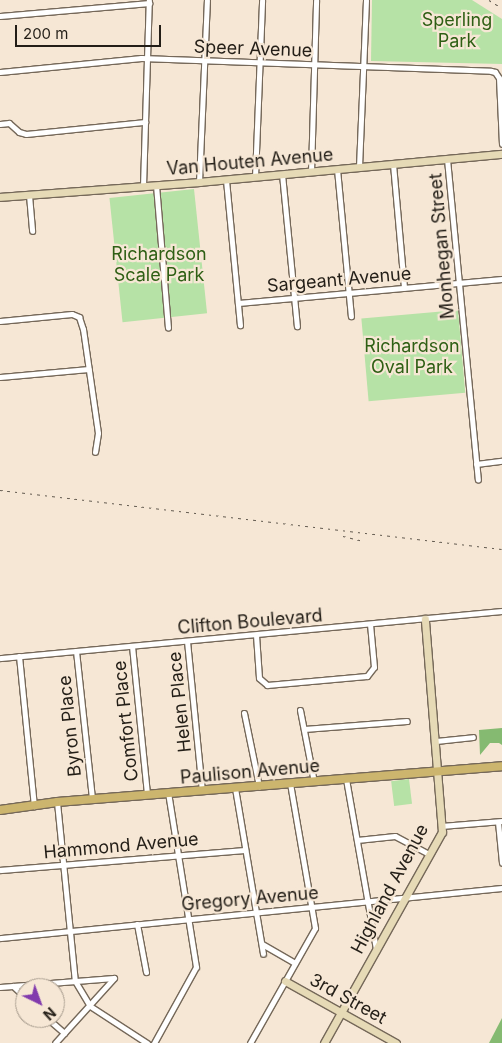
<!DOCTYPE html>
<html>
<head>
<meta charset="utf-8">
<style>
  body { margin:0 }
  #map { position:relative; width:502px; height:1043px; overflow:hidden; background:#f6e7d5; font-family:Inter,sans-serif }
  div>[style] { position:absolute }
  .green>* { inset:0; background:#b6e2a6; transform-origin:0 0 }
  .forest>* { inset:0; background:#85ba71 }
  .roads { filter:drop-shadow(1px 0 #756859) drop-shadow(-1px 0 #756859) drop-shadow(0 1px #756859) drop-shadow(0 -1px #756859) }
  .street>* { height:5px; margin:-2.5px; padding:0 2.5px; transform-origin:2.5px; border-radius:2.5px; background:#fff }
  .secondary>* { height:7px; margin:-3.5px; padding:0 3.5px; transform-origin:3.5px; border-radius:3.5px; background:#e6dab6 }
  .primary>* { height:8px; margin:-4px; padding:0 4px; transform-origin:4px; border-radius:4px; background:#ccb56e }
  .rail>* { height:1px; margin-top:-0.5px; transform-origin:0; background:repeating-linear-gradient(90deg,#635b50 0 2.5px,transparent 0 7.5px) }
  span { translate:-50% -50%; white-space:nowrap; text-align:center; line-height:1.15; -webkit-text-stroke:4.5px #f6e7d5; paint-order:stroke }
  .park-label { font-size:18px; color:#2e5f14 }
  .street-label { font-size:18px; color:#231e17 }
  .north { position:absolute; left:15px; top:978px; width:50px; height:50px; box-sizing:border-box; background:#f6e7d5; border:1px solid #a29789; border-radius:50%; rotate:138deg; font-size:14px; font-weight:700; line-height:20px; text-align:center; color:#231e17 }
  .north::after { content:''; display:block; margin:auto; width:18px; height:22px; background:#823bad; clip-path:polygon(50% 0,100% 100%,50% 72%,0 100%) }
  .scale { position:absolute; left:15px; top:25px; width:146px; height:22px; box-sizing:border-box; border:2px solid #231e17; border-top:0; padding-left:6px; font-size:15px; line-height:18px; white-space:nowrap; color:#231e17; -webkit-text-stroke:4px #f6e7d5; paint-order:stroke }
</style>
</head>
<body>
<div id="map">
  <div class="green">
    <i style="clip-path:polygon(372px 0,472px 0,502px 19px,502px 64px,371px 61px)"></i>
    <i style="left:194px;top:189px;width:125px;height:85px;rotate:84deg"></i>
    <i style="left:458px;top:310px;width:83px;height:97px;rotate:85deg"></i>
    <i style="left:409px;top:779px;width:25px;height:18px;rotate:83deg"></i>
  </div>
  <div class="forest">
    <i style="clip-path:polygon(502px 728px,502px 745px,499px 743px,490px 743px,480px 755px,479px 730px)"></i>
    <i style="clip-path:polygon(502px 1018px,502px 1043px,489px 1043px)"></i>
  </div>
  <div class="roads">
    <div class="street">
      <i style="left:0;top:16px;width:150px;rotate:-5deg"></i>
      <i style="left:0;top:72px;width:142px;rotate:-5.7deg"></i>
      <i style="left:141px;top:58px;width:350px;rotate:2.1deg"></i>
      <i style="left:491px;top:71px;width:4px;rotate:14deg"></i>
      <i style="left:495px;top:72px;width:7px;rotate:56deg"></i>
      <i style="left:499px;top:78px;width:66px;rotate:87.4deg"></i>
      <i style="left:0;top:124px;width:9px;rotate:-6deg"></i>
      <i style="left:9px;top:123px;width:13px;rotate:42deg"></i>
      <i style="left:19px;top:132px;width:7px;rotate:16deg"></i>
      <i style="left:26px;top:134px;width:120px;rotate:-5.8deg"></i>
      <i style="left:447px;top:159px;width:322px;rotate:84.5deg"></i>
      <i style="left:393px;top:164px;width:124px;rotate:84.9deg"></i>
      <i style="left:359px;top:167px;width:167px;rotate:-87.6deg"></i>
      <i style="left:337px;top:169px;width:148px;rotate:84.6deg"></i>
      <i style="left:311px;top:172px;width:172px;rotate:-88.3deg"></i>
      <i style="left:282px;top:174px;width:153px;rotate:84.4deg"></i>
      <i style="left:255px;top:177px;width:177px;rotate:-87.7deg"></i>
      <i style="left:226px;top:180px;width:146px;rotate:84.5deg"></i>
      <i style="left:199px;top:182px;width:182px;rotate:-87.5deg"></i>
      <i style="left:156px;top:185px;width:143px;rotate:85.2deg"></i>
      <i style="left:143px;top:186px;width:186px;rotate:-88.2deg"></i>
      <i style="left:29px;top:195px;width:36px;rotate:85deg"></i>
      <i style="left:238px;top:303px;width:265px;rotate:-5.2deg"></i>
      <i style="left:0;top:321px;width:72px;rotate:-5.6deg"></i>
      <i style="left:72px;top:314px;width:8px;rotate:23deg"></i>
      <i style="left:79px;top:317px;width:13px;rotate:72deg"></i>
      <i style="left:83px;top:329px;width:105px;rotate:81.8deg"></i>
      <i style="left:98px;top:433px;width:19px;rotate:99deg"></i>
      <i style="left:0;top:377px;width:89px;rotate:-5.1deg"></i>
      <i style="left:476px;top:464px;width:26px;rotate:-7deg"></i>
      <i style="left:256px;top:635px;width:43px;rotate:86deg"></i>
      <i style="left:259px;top:678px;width:11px;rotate:41deg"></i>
      <i style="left:267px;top:685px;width:100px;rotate:-5.1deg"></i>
      <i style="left:367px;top:676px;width:11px;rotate:-52deg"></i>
      <i style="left:374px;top:667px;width:43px;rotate:-95.3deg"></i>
      <i style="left:187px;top:641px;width:150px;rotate:84.3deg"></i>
      <i style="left:132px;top:646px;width:149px;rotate:84.2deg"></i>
      <i style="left:76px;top:651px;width:149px;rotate:83.8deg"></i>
      <i style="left:19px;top:656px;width:151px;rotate:84.3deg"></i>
      <i style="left:0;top:658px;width:504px;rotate:-5.35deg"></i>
      <i style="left:300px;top:710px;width:73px;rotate:79deg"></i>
      <i style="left:244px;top:713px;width:75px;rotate:78.4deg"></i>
      <i style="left:304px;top:729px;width:103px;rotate:-4.4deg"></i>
      <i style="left:436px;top:741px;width:37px;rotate:-6deg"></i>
      <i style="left:346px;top:779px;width:174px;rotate:80deg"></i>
      <i style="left:235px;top:788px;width:168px;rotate:80.4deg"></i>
      <i style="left:57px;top:802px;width:180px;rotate:84.3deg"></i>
      <i style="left:75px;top:981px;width:29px;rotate:59deg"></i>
      <i style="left:90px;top:1006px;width:68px;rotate:33deg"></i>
      <i style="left:498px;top:822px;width:41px;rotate:84.4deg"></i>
      <i style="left:441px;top:826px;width:61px;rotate:-4.7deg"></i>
      <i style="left:357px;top:840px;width:38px;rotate:-6deg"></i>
      <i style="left:395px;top:836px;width:38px;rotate:28deg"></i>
      <i style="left:0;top:870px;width:246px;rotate:-4.7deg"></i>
      <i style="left:137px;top:924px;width:49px;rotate:79.4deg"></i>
      <i style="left:0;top:938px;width:504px;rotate:-5.69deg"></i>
      <i style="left:262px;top:944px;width:38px;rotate:30deg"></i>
      <i style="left:13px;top:986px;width:16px;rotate:43deg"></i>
      <i style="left:0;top:987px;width:114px;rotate:-4.5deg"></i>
      <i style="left:47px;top:1018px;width:23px;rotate:41deg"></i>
      <i style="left:55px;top:1043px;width:88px;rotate:-47.8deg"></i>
      <i style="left:154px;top:1043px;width:87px;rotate:-61.1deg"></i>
      <i style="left:196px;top:967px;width:176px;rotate:-99.1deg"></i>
      <i style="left:250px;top:1043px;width:132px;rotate:-60.5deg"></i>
      <i style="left:315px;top:928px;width:147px;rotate:-99.8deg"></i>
    </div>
    <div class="secondary">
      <i style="left:0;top:197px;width:200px;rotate:-4.3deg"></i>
      <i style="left:199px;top:182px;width:304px;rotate:-5.3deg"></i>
      <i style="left:285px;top:981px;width:127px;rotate:29.2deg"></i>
      <i style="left:324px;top:1043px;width:242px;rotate:-60.8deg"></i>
      <i style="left:442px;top:832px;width:214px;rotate:-94.6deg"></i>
    </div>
    <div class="primary">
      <i style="left:0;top:810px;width:58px;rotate:-8deg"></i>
      <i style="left:57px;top:802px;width:446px;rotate:-4.6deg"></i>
    </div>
  </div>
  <div class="rail">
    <i style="left:489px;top:0;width:15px;rotate:32deg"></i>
    <i style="left:0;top:490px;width:505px;rotate:6.7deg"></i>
    <i style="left:343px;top:536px;width:21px;rotate:14deg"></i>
  </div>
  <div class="park-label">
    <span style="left:457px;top:31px">Sperling<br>Park</span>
    <span style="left:159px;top:265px">Richardson<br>Scale Park</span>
    <span style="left:412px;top:357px">Richardson<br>Oval Park</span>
  </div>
  <div class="street-label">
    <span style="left:253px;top:49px;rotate:2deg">Speer Avenue</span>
    <span style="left:250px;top:162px;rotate:-5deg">Van Houten Avenue</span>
    <span style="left:442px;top:246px;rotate:-95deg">Monhegan Street</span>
    <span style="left:339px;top:280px;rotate:-5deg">Sargeant Avenue</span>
    <span style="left:250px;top:622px;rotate:-5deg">Clifton Boulevard</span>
    <span style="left:180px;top:702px;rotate:-96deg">Helen Place</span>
    <span style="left:126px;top:721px;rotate:-96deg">Comfort Place</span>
    <span style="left:70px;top:726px;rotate:-96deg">Byron Place</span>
    <span style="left:250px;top:772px;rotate:-5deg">Paulison Avenue</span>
    <span style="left:121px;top:846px;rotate:-5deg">Hammond Avenue</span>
    <span style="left:390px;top:889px;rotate:-62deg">Highland Avenue</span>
    <span style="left:250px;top:899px;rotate:-5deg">Gregory Avenue</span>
    <span style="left:348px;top:999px;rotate:29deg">3rd Street</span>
  </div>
  <div class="north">N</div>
  <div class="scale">200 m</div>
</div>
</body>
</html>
